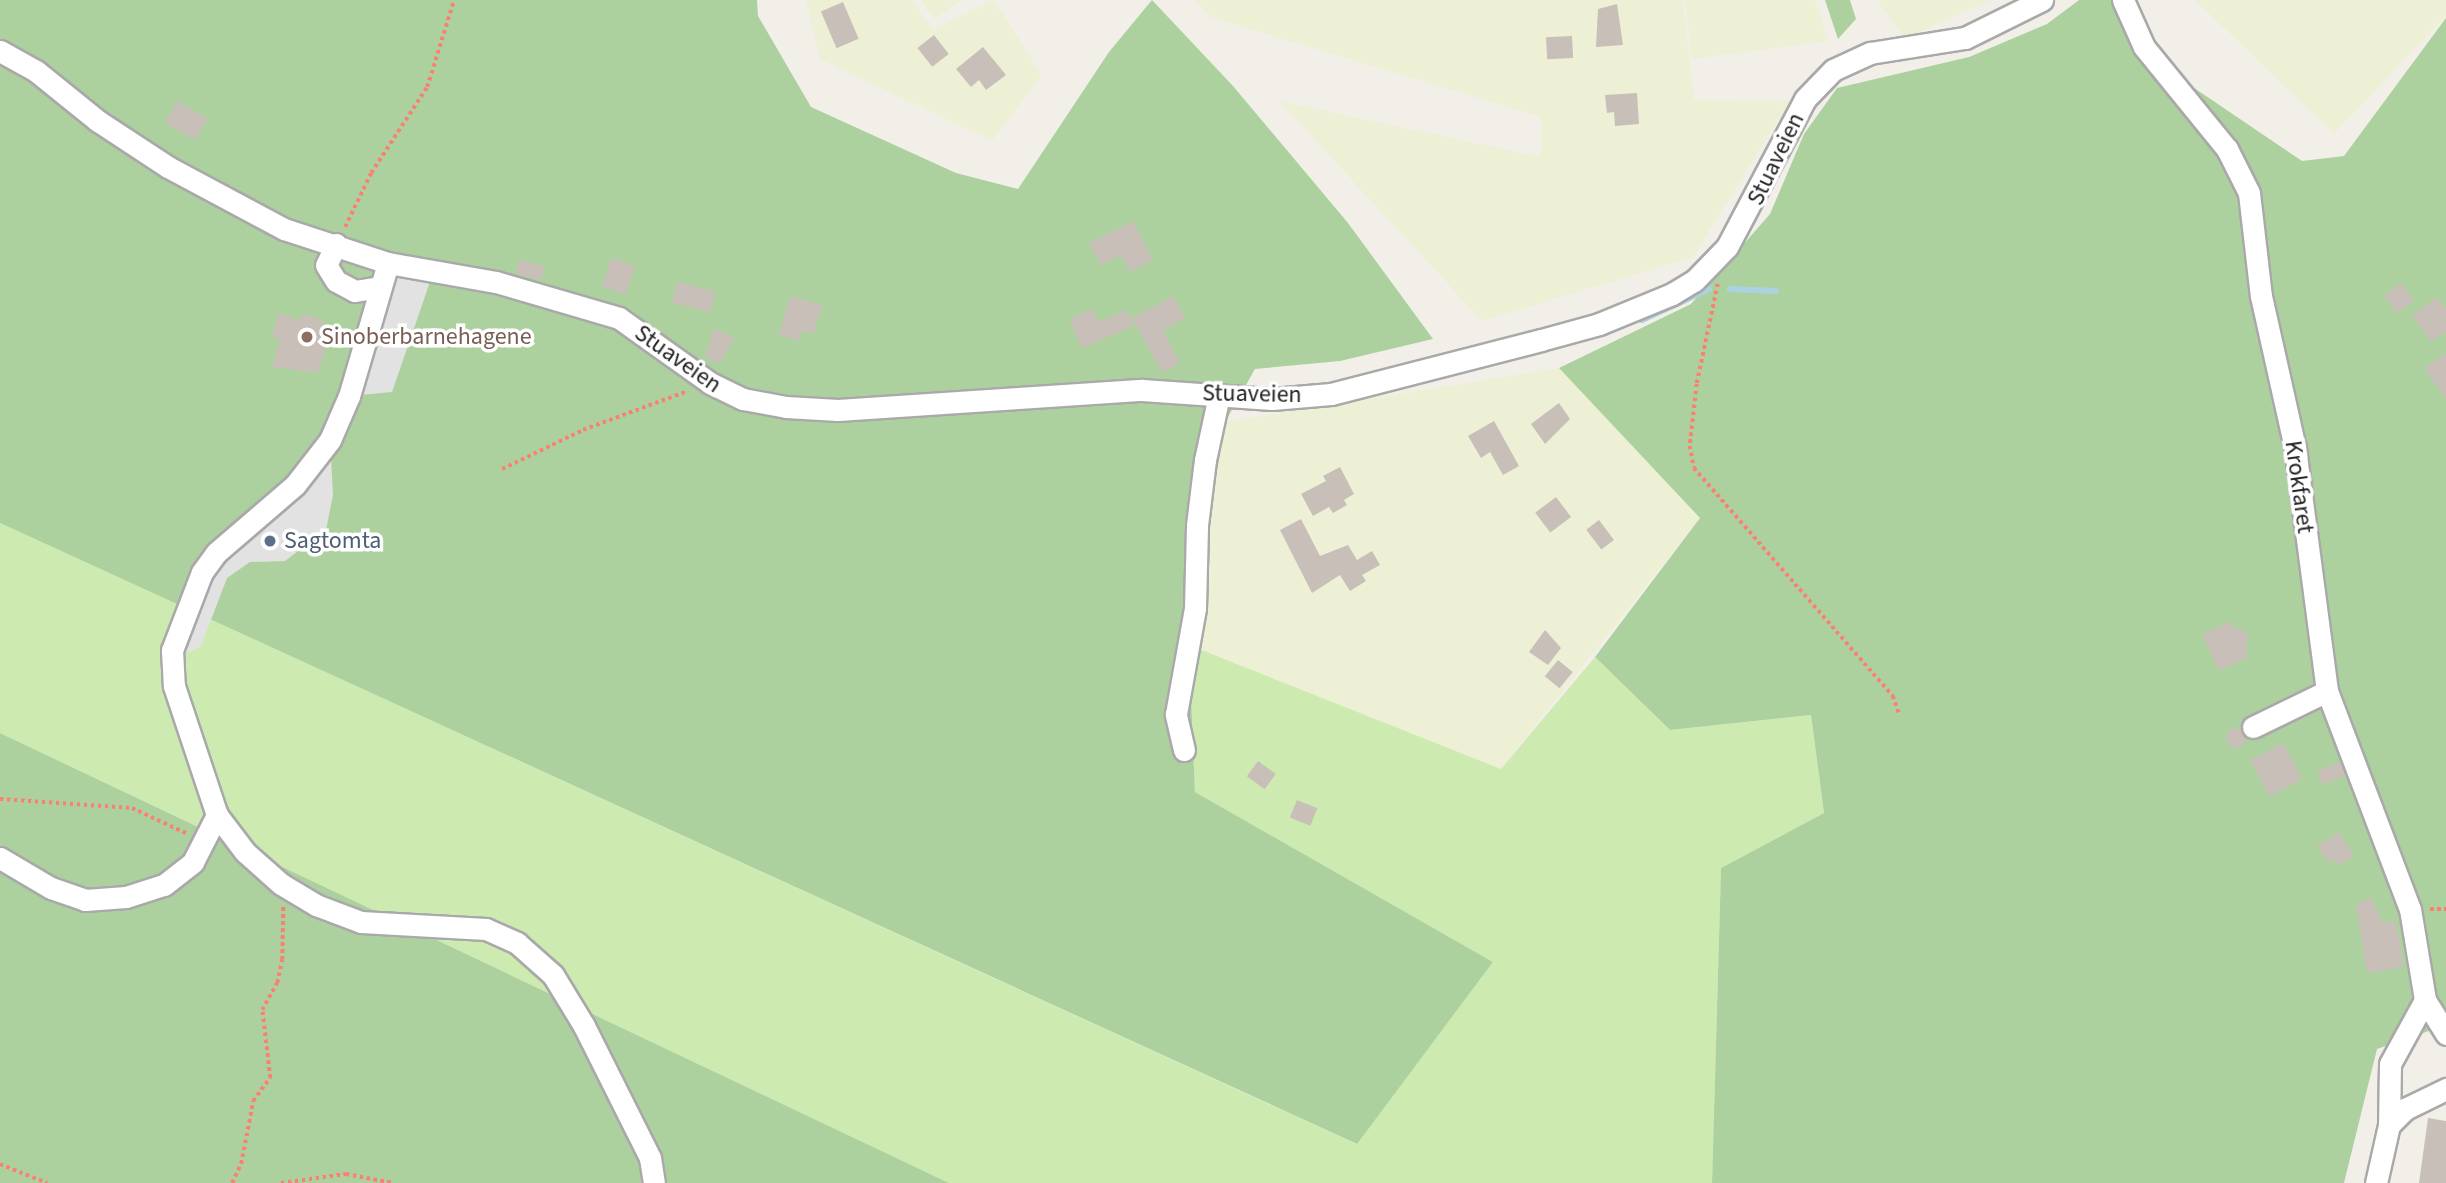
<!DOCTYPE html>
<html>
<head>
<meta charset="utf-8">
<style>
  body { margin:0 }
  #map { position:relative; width:2446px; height:1183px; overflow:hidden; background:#f2efe9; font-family:"Source Sans 3",sans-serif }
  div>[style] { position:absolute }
  .farmland>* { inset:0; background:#eef0d5 }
  .grass>* { inset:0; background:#cdebb0 }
  .forest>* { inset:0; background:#add19e }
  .parking>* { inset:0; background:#e2e2e2 }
  .stream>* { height:6px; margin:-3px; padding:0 3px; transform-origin:3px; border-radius:3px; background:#aad3df }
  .building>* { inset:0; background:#c7bfb8; transform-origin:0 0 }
  .round { border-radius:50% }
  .path>* { height:3.5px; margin-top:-1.75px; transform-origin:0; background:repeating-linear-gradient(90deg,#fa8072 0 3.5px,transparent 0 7px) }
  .roads { filter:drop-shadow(2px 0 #a9a9a9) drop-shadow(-2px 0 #a9a9a9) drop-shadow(0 2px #a9a9a9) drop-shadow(0 -2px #a9a9a9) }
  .minor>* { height:21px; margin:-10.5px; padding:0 10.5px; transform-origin:10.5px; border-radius:10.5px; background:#fff }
  .dots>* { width:19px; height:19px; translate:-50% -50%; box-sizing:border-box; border:4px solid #fff; border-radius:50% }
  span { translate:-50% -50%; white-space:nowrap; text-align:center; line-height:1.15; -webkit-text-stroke:7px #fff; paint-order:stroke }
  .street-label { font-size:24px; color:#222 }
  .education-label { font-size:24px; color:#785e54 }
  .left { translate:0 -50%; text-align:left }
  .service-label { font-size:24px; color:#4e5e75 }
</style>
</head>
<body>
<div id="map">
  <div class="farmland">
    <i style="clip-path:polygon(806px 0,912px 0,933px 30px,994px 0,1042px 75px,992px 141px,820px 59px)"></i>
    <i style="clip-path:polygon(921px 0,962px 0,934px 19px)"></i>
    <i style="clip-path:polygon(1195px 0,1683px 0,1694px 100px,1790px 101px,1693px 257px,1482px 321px,1279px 101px,1541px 157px,1541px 117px,1210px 17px)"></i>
    <i style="clip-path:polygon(1685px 0,1815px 0,1829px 41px,1692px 59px)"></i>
    <i style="clip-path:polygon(1877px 0,1991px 0,1905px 39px)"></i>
    <i style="clip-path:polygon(2195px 0,2446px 0,2446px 16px,2334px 134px)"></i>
    <i style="clip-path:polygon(1559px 368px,1700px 518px,1501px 769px,1189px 645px,1225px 422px)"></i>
  </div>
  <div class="grass">
    <i style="clip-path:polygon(0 523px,1356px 1144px,1493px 962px,1195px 792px,1189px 645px,1501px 769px,1595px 657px,1670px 730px,1811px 715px,1824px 813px,1721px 868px,1712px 1183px,949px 1183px,0 733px)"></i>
  </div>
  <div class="forest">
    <i style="clip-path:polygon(0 0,757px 0,758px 16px,811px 107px,956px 173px,1018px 189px,1109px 52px,1152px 0,1233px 86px,1348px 223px,1433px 339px,1340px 361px,1255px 369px,1225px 422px,1189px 645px,1195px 792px,1493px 962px,1357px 1144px,0 523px)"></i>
    <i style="clip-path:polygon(1825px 0,1850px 0,1856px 19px,1838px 39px)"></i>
    <i style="clip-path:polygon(2079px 0,2123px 0,2172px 73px,2302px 161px,2344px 156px,2446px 18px,2446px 1025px,2377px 1049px,2344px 1183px,1712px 1183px,1721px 868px,1824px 813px,1811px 715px,1670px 730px,1595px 657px,1700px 518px,1559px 368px,1691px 304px,1770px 214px,1804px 134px,1837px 88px,1969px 57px,2047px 24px)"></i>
    <i style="clip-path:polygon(0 733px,949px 1183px,0 1183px)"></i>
  </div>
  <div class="parking">
    <i style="clip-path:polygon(388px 263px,433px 273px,392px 392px,349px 396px)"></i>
    <i style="clip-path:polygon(330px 440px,333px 495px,326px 530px,285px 561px,250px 562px,227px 578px,201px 646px,191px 652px,172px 650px,202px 572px)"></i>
  </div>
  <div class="stream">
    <i style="left:1730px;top:289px;width:46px;rotate:2.5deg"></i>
    <i style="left:1642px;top:320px;width:74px;rotate:-24.8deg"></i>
  </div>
  <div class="building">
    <i style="left:843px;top:2px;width:40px;height:24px;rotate:67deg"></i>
    <i style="clip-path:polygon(1617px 4px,1623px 45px,1596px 47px,1598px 9px)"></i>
    <i style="left:934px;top:35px;width:24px;height:21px;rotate:52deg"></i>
    <i style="left:1572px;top:36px;width:22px;height:26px;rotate:87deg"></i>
    <i style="clip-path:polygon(983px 47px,1006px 75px,986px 90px,979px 80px,971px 87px,956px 69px)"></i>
    <i style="clip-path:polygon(1637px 93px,1639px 124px,1615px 126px,1614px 112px,1607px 113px,1605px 95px)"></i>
    <i style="left:177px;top:101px;width:35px;height:25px;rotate:29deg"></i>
    <i style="clip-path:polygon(1133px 221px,1153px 260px,1130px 272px,1121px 255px,1101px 265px,1089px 243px)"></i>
    <i style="left:611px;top:258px;width:25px;height:30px;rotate:18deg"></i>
    <i style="left:519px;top:260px;width:26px;height:14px;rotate:13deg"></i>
    <i style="left:677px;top:282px;width:40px;height:21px;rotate:14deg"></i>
    <i style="left:2401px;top:283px;width:22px;height:21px;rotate:54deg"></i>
    <i style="clip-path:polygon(790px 296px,822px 305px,814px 334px,801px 331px,798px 341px,779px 335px)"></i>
    <i style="clip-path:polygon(1173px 296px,1185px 318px,1163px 331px,1180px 363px,1162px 372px,1132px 318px)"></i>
    <i style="clip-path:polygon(2437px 297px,2446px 309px,2446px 332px,2431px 342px,2412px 315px)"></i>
    <i style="clip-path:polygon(1093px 309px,1099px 322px,1127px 310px,1134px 326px,1082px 348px,1069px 319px)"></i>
    <i style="clip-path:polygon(278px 313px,301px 320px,303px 314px,323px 320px,322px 326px,331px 329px,318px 373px,272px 367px,280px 339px,272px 337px)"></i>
    <i style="clip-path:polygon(714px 328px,735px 338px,719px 364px,705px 357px)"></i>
    <i style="clip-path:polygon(2446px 353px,2446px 399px,2424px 368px)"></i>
    <i style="clip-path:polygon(1559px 403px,1570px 419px,1545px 444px,1531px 424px)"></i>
    <i style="clip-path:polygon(1494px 421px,1519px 466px,1503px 475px,1490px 452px,1481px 458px,1468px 436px)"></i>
    <i style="clip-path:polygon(1340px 467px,1354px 494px,1344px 500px,1347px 505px,1333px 513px,1329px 507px,1313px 516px,1301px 494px,1326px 481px,1323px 476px)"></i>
    <i style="left:1556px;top:497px;width:25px;height:26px;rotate:53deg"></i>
    <i style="clip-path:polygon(1301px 519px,1320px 556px,1348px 545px,1357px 560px,1372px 551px,1380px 565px,1362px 575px,1366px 581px,1350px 591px,1340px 575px,1312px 593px,1280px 530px)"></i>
    <i style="left:1599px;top:520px;width:25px;height:16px;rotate:53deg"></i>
    <i style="clip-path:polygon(2231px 621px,2234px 628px,2247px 632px,2247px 658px,2219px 671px,2202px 634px)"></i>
    <i style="clip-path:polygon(1545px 630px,1561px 648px,1548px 665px,1529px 652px)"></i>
    <i style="left:1558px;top:660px;width:19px;height:21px;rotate:39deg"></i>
    <i class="round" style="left:2226px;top:728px;width:20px;height:20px"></i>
    <i style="left:2283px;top:743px;width:41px;height:37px;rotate:62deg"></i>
    <i style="left:1258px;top:761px;width:22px;height:19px;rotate:36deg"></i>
    <i style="left:2340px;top:762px;width:15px;height:24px;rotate:70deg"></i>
    <i style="left:1297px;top:800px;width:22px;height:19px;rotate:22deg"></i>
    <i style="clip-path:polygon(2339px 832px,2354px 856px,2337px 866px,2333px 859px,2327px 862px,2317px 846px)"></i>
    <i style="clip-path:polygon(2371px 898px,2383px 923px,2396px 921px,2404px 967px,2367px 973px,2356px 905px)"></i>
    <i style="clip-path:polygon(2428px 1118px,2446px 1121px,2446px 1183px,2419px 1183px)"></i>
  </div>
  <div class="path">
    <i style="left:345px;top:227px;width:60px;rotate:-64.3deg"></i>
    <i style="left:371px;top:173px;width:103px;rotate:-56.9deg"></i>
    <i style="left:427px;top:87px;width:91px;rotate:-72.8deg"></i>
    <i style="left:1718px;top:284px;width:102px;rotate:101.9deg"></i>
    <i style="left:1697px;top:384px;width:62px;rotate:96.4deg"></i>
    <i style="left:1690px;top:446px;width:22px;rotate:80deg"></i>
    <i style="left:1694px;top:468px;width:303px;rotate:48.9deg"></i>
    <i style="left:1893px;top:696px;width:18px;rotate:71deg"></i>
    <i style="left:502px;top:469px;width:90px;rotate:-25.7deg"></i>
    <i style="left:583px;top:430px;width:112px;rotate:-20.4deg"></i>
    <i style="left:0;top:799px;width:132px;rotate:3.9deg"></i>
    <i style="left:132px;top:808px;width:62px;rotate:24.9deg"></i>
    <i style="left:2430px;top:909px;width:16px"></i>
    <i style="left:0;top:1164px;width:51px;rotate:22deg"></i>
    <i style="left:232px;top:1183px;width:21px;rotate:-65deg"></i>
    <i style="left:241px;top:1164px;width:64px;rotate:-79.2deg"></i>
    <i style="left:253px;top:1101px;width:29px;rotate:-54deg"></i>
    <i style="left:270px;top:1078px;width:68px;rotate:-96.7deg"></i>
    <i style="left:262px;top:1010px;width:31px;rotate:-61deg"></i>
    <i style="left:277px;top:983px;width:24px;rotate:-78deg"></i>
    <i style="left:282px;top:960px;width:54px;rotate:-88.9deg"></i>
    <i style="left:281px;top:1183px;width:66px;rotate:-7.9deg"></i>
    <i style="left:346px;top:1174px;width:48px;rotate:10.8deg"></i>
  </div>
  <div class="roads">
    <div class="minor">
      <i style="left:2123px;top:0;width:51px;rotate:65.9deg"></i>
      <i style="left:2144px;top:47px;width:132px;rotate:50.9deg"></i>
      <i style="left:2227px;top:149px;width:49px;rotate:63.4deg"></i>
      <i style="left:2249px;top:193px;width:104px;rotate:83.4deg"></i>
      <i style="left:2261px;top:296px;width:156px;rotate:77.4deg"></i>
      <i style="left:2295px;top:448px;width:245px;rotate:82.5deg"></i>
      <i style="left:2327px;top:691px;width:233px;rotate:69.2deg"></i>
      <i style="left:2410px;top:909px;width:92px;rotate:80.6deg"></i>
      <i style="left:2425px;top:1000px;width:73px;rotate:118.7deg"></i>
      <i style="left:2390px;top:1064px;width:61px;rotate:90.9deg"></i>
      <i style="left:2389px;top:1125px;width:59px;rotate:102.6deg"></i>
      <i style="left:0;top:51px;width:41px;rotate:29.1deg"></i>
      <i style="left:36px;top:71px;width:80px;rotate:38.9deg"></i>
      <i style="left:98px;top:121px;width:84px;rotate:33.3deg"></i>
      <i style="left:168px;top:167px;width:132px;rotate:28.1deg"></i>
      <i style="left:284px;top:229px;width:109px;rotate:18.1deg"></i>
      <i style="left:388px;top:263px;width:110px;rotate:10deg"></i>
      <i style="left:496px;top:282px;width:128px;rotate:16.3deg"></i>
      <i style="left:619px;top:318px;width:112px;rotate:35.5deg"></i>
      <i style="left:710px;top:383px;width:37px;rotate:26deg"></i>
      <i style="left:743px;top:399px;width:44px;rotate:10.5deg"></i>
      <i style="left:786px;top:407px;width:52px;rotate:3.3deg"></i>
      <i style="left:838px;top:410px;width:305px;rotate:-3.8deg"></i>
      <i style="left:1142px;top:390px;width:130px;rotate:4deg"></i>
      <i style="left:1272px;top:399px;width:59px;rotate:-4.8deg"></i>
      <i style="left:1331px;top:394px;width:217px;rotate:-14.4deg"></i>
      <i style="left:1541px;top:340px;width:60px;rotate:-15.4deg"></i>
      <i style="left:1599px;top:324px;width:79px;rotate:-22.3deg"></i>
      <i style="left:1672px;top:294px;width:26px;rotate:-31deg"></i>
      <i style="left:1694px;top:281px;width:47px;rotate:-45.9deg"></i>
      <i style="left:1727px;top:247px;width:167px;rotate:-62.2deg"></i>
      <i style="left:1805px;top:99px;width:40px;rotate:-46deg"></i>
      <i style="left:1833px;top:70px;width:41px;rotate:-24.7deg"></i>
      <i style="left:1870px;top:53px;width:96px;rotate:-9deg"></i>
      <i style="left:1965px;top:38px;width:86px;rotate:-26.3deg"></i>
      <i style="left:336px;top:244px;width:23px;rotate:115deg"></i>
      <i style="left:326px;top:265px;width:19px;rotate:58deg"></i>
      <i style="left:336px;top:281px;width:21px;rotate:28deg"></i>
      <i style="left:355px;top:291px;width:26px;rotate:-9deg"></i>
      <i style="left:388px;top:263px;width:139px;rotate:106.3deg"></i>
      <i style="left:349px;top:396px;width:48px;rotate:113.4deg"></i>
      <i style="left:330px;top:440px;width:57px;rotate:127.9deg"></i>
      <i style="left:295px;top:485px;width:104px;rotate:139.3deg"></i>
      <i style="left:216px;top:553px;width:24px;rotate:126deg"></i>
      <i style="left:202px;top:572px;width:84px;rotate:111deg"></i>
      <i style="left:172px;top:650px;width:36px;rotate:87deg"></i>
      <i style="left:174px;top:686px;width:136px;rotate:71.6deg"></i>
      <i style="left:217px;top:815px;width:46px;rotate:52.9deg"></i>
      <i style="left:245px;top:852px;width:48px;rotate:41.6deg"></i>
      <i style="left:281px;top:884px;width:41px;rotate:31deg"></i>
      <i style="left:316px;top:905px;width:48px;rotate:20.7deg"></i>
      <i style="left:361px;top:922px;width:125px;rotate:3.2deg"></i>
      <i style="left:486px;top:929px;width:34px;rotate:24deg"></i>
      <i style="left:517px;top:943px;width:48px;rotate:41.6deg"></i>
      <i style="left:553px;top:975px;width:60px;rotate:58.7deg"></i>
      <i style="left:584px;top:1026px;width:148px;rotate:63.4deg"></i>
      <i style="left:650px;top:1158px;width:25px;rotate:81deg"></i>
      <i style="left:2253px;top:727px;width:82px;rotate:-25.9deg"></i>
      <i style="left:1184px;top:750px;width:37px;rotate:-103deg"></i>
      <i style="left:1176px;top:714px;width:108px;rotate:-79.8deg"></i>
      <i style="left:1195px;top:608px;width:83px;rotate:-88.6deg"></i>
      <i style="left:1197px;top:525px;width:65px;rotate:-83deg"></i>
      <i style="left:1205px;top:460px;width:66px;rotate:-77.8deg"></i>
      <i style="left:0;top:858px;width:59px;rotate:30.5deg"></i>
      <i style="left:51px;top:888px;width:36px;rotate:19deg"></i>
      <i style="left:85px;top:900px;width:41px;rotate:-4.2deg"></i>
      <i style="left:126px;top:897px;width:40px;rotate:-18deg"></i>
      <i style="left:164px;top:885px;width:37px;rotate:-38deg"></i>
      <i style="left:193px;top:862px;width:53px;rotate:-62.9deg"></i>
      <i style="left:2425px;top:1000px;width:40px;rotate:58deg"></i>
      <i style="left:2389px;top:1125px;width:23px;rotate:-45deg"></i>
      <i style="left:2405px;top:1109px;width:46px;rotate:-26deg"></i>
    </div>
  </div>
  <div class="dots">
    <i style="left:307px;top:337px;background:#8d6e63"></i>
    <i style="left:270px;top:541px;background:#5c6f8a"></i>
  </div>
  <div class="street-label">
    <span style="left:1776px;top:159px;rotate:-64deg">Stuaveien</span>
    <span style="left:678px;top:359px;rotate:35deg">Stuaveien</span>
    <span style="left:1252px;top:394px;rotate:1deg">Stuaveien</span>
    <span style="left:2299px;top:487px;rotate:82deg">Krokfaret</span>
  </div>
  <div class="education-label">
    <span class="left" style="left:321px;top:337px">Sinoberbarnehagene</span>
  </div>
  <div class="service-label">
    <span class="left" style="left:284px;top:541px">Sagtomta</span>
  </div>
</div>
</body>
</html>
